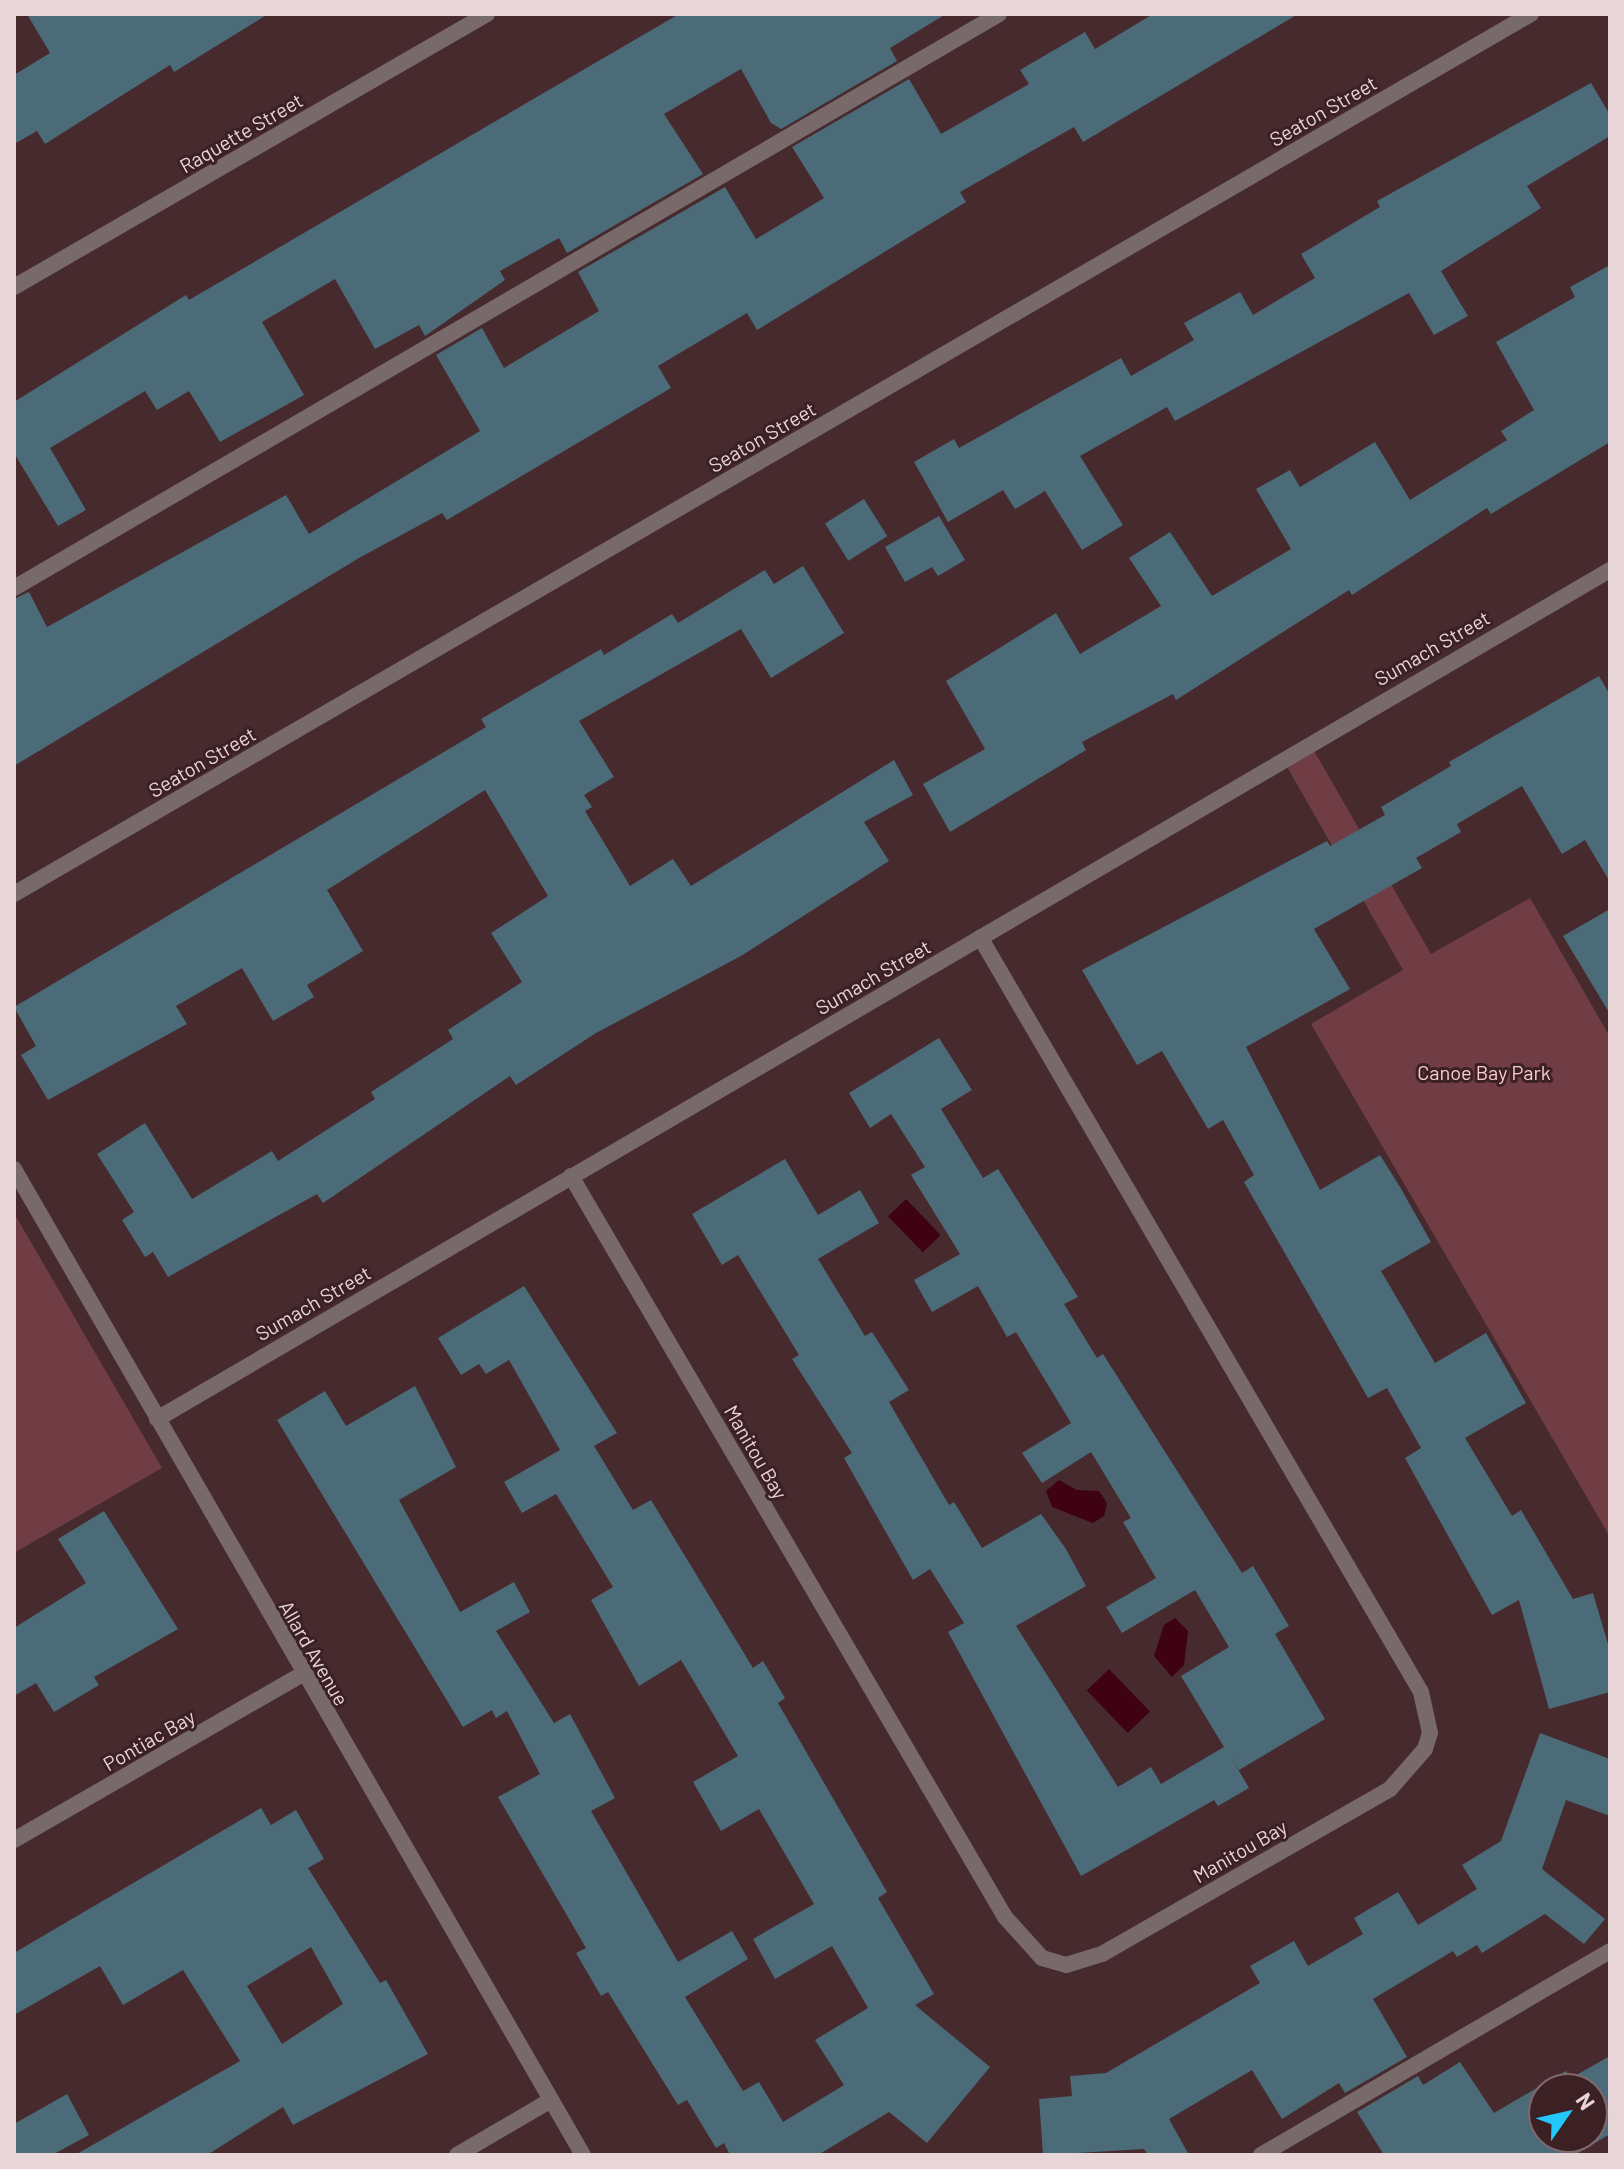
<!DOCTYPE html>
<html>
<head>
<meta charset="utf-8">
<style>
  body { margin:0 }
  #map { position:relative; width:1624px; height:2169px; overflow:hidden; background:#462a2e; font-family:Barlow,sans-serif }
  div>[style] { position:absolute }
  .green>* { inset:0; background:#703d45 }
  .water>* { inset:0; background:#3e0214; transform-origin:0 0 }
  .building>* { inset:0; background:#4b6b78; transform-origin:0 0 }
  .lane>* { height:16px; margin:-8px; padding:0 8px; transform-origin:8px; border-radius:8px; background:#78696b }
  .street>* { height:16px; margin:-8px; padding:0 8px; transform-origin:8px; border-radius:8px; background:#78696b }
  span { translate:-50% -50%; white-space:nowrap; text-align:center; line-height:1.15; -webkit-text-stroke:6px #3b2024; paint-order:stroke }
  .street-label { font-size:20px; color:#e8d5d7 }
  .park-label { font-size:20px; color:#fbcacf }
  .frame { position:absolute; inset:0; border:16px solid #e8d5d7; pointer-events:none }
  .north { position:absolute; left:1528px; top:2073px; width:80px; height:80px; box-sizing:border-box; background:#3b2024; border:2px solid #80686c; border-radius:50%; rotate:56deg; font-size:22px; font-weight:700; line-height:32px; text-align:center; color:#e8d5d7 }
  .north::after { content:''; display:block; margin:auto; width:28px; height:36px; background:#21c9fd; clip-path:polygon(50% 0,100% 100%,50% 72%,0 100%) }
</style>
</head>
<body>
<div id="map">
  <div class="green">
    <i style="clip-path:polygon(1309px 742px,1431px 954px,1530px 898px,1610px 1037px,1610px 1537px,1311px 1024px,1403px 970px,1282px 758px)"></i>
    <i style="clip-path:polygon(14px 1213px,162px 1468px,14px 1553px)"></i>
  </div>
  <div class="water">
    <i style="left:906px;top:1199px;width:50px;height:25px;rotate:46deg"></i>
    <i style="clip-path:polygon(1059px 1480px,1077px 1490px,1099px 1491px,1107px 1503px,1104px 1516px,1093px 1523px,1052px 1507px,1046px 1491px)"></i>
    <i style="clip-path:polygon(1175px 1618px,1188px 1631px,1184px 1665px,1172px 1677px,1154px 1656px,1164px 1625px)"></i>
    <i style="left:1109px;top:1669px;width:59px;height:31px;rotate:46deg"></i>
  </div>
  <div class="building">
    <i style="clip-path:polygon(27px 14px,268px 14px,174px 72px,170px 65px,45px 144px,37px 131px,14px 144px,14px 75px,50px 53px)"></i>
    <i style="clip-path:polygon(679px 14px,946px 14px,890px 48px,897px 61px,781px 129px,771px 123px,741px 69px,664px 114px,703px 174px,567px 253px,559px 238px,500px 271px,505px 280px,425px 336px,419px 325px,375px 349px,335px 279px,262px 322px,304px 395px,220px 442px,189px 391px,157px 410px,145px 391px,50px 448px,86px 510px,58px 526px,14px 453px,14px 402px,186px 295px,189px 300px)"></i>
    <i style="clip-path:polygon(1153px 14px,1298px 14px,1083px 142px,1074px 127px,960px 192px,966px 202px,757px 330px,747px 313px,658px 366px,671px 388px,447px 520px,442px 513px,359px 558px,14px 766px,14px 599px,29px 592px,47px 627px,286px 495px,309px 534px,480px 431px,436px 355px,482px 328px,504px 368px,599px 311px,578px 272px,725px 187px,756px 239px,824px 198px,792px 147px,909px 79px,941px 134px,1029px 84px,1020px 70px,1085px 32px,1095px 49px)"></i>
    <i style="clip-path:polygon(1591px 83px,1610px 115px,1610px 136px,1527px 186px,1541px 208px,1441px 271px,1468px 316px,1434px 335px,1409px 293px,1175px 421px,1167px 407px,1080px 456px,1123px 525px,1082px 550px,1045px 491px,1015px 509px,1003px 490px,948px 522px,914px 462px,954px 439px,959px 448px,1121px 358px,1131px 376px,1194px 340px,1184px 323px,1240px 292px,1253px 315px,1315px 278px,1301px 254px,1380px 207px,1377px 201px)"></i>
    <i style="clip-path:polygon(1610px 265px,1610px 442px,1491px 514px,1487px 508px,1352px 595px,1349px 590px,1176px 700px,1173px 694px,1082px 742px,1086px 750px,950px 832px,923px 784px,985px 749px,946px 681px,1056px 613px,1080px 654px,1161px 606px,1129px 558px,1170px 532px,1212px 596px,1291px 549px,1256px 489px,1290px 470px,1300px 487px,1375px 442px,1410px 500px,1507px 440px,1501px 431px,1534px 410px,1496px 342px,1575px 297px,1570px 287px)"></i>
    <i style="left:864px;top:499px;width:44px;height:46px;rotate:58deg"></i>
    <i style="clip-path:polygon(939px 516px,965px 560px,938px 576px,932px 567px,905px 582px,885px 547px)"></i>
    <i style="clip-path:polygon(803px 566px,844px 633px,771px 678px,741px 629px,579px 721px,614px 777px,584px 795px,592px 807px,585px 811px,630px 886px,673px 859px,691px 886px,894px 760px,913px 795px,864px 822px,889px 861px,741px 956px,596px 1033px,516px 1085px,510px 1076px,323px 1203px,317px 1194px,168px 1277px,153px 1252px,145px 1257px,122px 1220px,134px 1212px,97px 1154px,145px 1123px,192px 1199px,272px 1151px,278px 1161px,375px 1099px,371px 1092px,453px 1039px,448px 1030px,522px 982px,491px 933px,548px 896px,485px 790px,327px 890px,363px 951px,307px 985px,314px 997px,273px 1021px,242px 968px,176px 1006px,187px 1024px,48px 1100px,21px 1055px,36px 1046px,14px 1007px,486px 727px,481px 719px,601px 649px,604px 655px,672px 614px,678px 623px,765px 570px,774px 584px)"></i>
    <i style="clip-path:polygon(1599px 676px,1610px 695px,1610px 882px,1585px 840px,1562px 854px,1522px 786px,1457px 824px,1461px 832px,1416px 858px,1422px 868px,1314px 929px,1350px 989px,1246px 1047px,1320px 1190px,1380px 1155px,1400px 1187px,1431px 1242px,1381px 1271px,1435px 1363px,1486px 1333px,1526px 1403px,1465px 1438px,1512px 1516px,1521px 1510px,1573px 1599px,1593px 1593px,1610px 1651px,1610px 1692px,1549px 1709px,1519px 1600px,1492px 1615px,1405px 1458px,1421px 1448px,1387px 1388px,1368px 1398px,1244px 1182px,1254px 1175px,1223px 1120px,1208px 1129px,1162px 1051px,1137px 1065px,1082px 970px,1327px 841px,1330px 846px,1385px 815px,1381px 807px,1451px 766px,1449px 762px)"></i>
    <i style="clip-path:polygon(1610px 909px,1610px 1014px,1563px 936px)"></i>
    <i style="clip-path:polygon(939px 1038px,972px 1090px,941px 1109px,983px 1178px,998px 1169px,1078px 1297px,1064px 1304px,1097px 1358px,1103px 1354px,1242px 1573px,1253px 1566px,1289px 1626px,1275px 1634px,1325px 1719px,1239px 1770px,1231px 1757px,1249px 1788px,1218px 1806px,1214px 1800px,1081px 1876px,948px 1632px,964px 1623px,930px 1569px,913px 1580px,844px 1458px,852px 1453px,792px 1359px,799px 1355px,738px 1255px,722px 1265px,692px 1214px,785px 1159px,818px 1215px,860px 1190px,879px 1223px,818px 1259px,865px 1336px,872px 1332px,909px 1390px,889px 1402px,949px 1505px,954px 1502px,982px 1548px,1041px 1514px,1066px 1549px,1086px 1586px,1016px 1626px,1118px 1787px,1151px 1767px,1161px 1784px,1224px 1747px,1181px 1676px,1229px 1647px,1195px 1590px,1122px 1633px,1106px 1607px,1156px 1578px,1123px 1522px,1131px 1518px,1091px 1452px,1042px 1483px,1022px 1453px,1071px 1423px,1016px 1332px,1007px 1337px,978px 1286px,932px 1312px,914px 1280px,960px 1254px,911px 1175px,925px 1167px,891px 1114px,870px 1128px,849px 1093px)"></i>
    <i style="clip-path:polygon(524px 1286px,617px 1433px,594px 1446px,633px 1510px,651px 1500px,753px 1668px,763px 1661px,785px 1698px,778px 1703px,887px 1892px,878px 1898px,934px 1994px,915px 2005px,990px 2067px,927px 2143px,889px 2112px,818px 2155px,730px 2155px,724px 2143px,716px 2148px,687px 2100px,678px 2105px,608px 1992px,601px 1996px,576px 1953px,586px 1948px,498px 1797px,540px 1774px,507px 1711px,496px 1718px,492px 1710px,463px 1727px,277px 1420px,325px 1391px,346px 1426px,415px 1386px,456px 1467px,399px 1500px,460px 1612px,514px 1582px,530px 1612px,496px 1631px,554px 1723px,570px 1714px,615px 1798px,591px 1811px,678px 1962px,732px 1931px,748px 1959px,685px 1997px,743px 2091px,759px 2082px,783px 2122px,844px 2085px,815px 2040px,868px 2008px,832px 1946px,775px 1979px,753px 1939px,814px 1904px,759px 1809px,721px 1831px,693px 1782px,738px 1756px,681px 1660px,639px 1686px,591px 1600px,613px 1587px,556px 1494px,522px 1513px,504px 1482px,560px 1450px,509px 1360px,486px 1374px,479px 1364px,461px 1375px,438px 1338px)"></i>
    <i style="clip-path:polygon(104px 1511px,178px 1629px,94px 1677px,99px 1685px,54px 1712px,36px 1683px,14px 1696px,14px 1628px,86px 1583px,58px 1539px)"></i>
    <i style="clip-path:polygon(1540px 1733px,1610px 1759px,1610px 1816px,1566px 1800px,1542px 1869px,1605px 1919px,1584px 1944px,1545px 1914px,1482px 1953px,1477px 1945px,1457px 1957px,1453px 1951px,1373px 1999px,1407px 2057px,1345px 2093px,1339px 2083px,1282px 2119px,1252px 2070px,1169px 2119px,1189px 2155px,1148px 2155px,1144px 2149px,1043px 2155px,1039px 2099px,1072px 2096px,1070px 2076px,1106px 2073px,1260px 1983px,1250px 1966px,1294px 1941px,1308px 1966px,1363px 1934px,1354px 1918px,1398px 1892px,1418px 1925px,1477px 1889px,1462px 1865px,1501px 1841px)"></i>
    <i style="clip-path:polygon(evenodd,261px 1808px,271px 1825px,296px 1810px,324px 1859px,308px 1868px,380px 1983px,386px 1980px,428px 2054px,293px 2125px,283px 2107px,207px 2155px,75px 2155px,240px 2061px,183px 1970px,123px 2005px,100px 1966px,14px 2015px,14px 1953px,261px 1808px,311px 1947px,343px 2004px,282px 2044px,247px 1986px,311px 1947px)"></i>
    <i style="clip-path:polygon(evenodd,1610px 2056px,1610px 2134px,1575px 2155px,1384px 2155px,1357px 2112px,1418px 2076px,1423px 2085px,1460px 2062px,1494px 2113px,1566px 2071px,1571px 2078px,1610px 2056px,1544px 2089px,1592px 2089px,1592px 2137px,1544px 2137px,1544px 2089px)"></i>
    <i style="clip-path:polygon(67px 2094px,89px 2135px,52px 2155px,14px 2155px,14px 2124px)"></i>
  </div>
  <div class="lane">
    <i style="left:14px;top:588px;width:1140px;rotate:-30.23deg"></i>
    <i style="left:1261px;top:2155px;width:404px;rotate:-30.3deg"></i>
  </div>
  <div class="street">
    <i style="left:14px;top:287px;width:546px;rotate:-29.99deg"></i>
    <i style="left:14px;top:894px;width:1754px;rotate:-30.12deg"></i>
    <i style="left:14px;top:1169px;width:1138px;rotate:60.01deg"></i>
    <i style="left:571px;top:1176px;width:859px;rotate:59.64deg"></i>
    <i style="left:1005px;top:1917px;width:55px;rotate:47.9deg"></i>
    <i style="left:1042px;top:1958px;width:25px;rotate:16deg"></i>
    <i style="left:1066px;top:1965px;width:38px;rotate:-17deg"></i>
    <i style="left:1102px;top:1954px;width:332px;rotate:-29.8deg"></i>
    <i style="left:1390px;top:1789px;width:53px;rotate:-48.8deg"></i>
    <i style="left:1425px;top:1749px;width:17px;rotate:-73deg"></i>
    <i style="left:1430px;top:1733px;width:42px;rotate:-102.4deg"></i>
    <i style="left:1421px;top:1692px;width:874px;rotate:-120.29deg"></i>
    <i style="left:157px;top:1419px;width:1683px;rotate:-30.3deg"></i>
    <i style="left:14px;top:1840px;width:333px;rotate:-29.9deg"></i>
    <i style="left:457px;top:2155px;width:109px;rotate:-30.3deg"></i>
  </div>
  <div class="street-label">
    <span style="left:1323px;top:111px;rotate:-30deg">Seaton Street</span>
    <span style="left:241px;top:133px;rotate:-30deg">Raquette Street</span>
    <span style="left:762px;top:437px;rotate:-30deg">Seaton Street</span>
    <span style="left:1432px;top:648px;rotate:-30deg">Sumach Street</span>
    <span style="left:202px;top:762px;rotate:-30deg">Seaton Street</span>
    <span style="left:873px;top:977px;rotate:-30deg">Sumach Street</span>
    <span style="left:313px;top:1303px;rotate:-30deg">Sumach Street</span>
    <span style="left:756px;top:1452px;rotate:60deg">Manitou Bay</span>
    <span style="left:314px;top:1653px;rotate:60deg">Allard Avenue</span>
    <span style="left:149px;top:1740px;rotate:-30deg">Pontiac Bay</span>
    <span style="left:1240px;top:1851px;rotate:-30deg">Manitou Bay</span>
  </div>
  <div class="park-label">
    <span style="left:1484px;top:1072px">Canoe Bay Park</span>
  </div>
  <div class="frame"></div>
  <div class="north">N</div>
</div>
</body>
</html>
